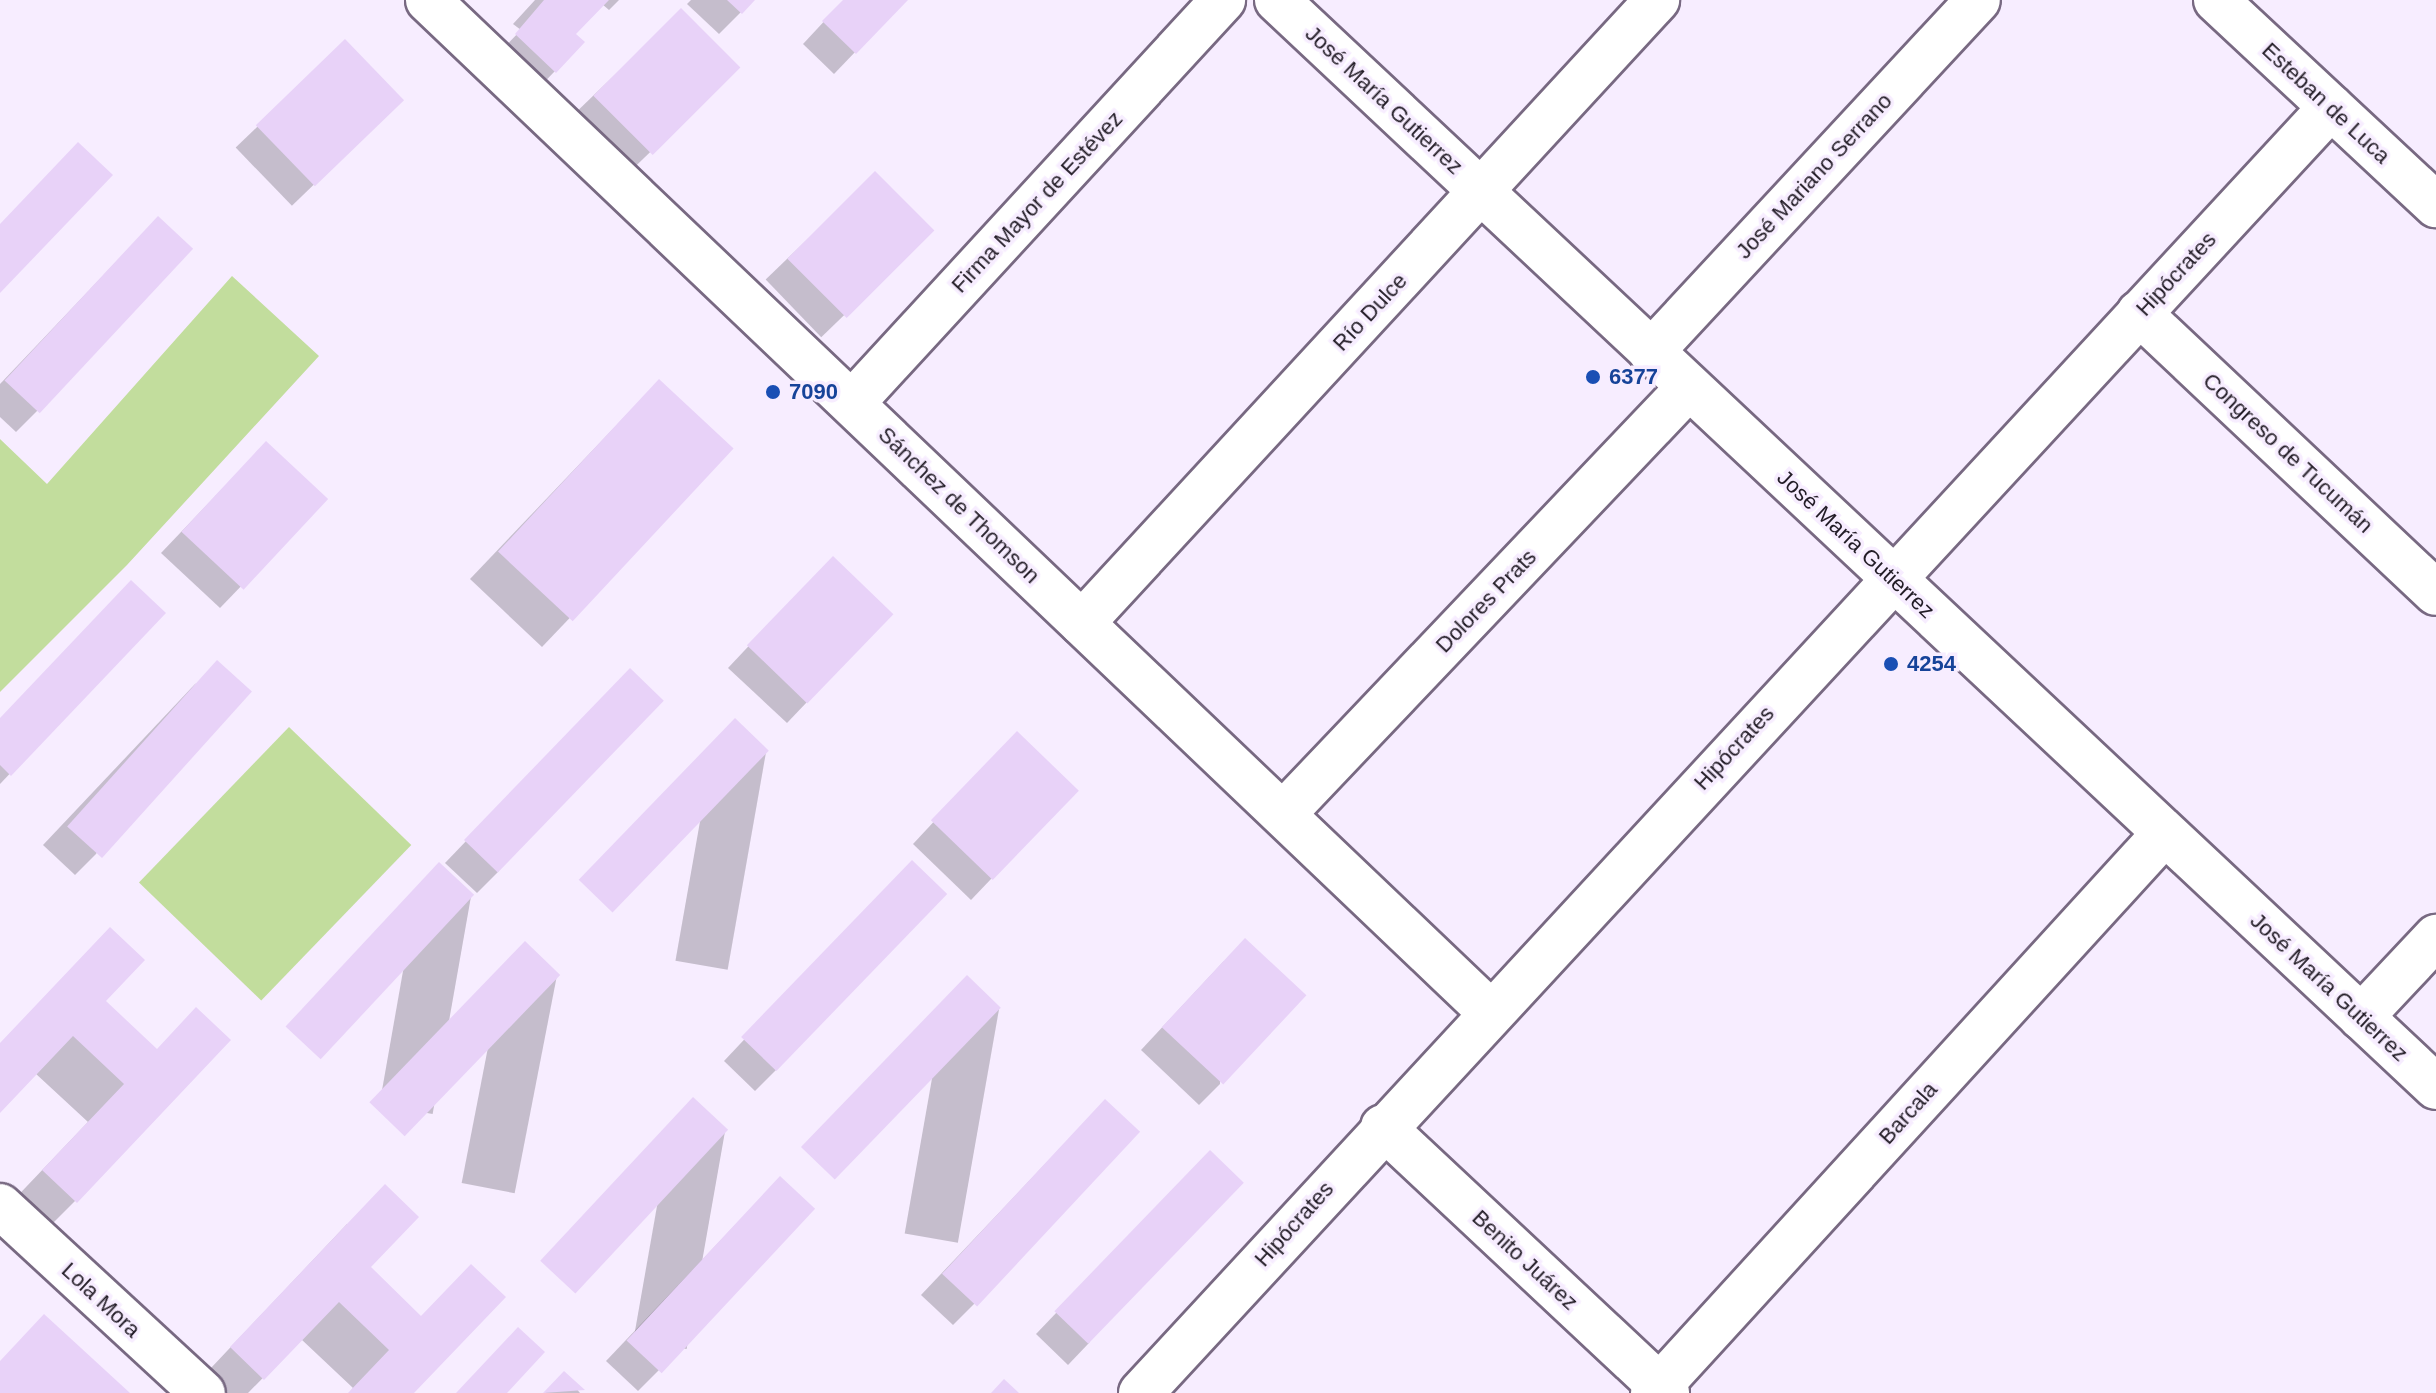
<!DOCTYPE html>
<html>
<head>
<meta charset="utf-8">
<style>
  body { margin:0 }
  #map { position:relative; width:2436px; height:1393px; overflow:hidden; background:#f7edff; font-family:Arial,sans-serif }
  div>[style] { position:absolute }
  .green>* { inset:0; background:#c2dd9d; transform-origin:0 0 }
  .shadow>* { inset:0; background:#0003; transform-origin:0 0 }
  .building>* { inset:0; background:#e8d2f8; transform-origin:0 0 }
  .roads { filter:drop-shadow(2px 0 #786982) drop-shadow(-2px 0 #786982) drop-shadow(0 2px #786982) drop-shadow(0 -2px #786982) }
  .minor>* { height:44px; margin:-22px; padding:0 22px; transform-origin:22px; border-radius:22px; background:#fff }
  .dots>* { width:22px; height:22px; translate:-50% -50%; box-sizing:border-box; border:4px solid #f7edff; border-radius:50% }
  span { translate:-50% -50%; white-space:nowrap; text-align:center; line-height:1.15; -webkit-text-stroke:7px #f7edff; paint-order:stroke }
  .street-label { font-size:22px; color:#221c26 }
  .transit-label { font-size:22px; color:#164399; font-weight:700 }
  .left { translate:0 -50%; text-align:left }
</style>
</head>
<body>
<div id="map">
  <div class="green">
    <i style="clip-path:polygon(232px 276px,319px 356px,127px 565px,0 692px,0 439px,47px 484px)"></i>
    <i style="left:289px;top:727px;width:170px;height:216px;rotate:44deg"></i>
  </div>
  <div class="shadow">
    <i style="clip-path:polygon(535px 0,619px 0,609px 10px,602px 4px,574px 34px,555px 71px,528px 99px,490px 62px,521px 30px,513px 24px)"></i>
    <i style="clip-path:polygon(691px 0,753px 0,719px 34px,687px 4px)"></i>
    <i style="clip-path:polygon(844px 0,905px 0,834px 74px,803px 44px)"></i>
    <i style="left:681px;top:11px;width:80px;height:152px;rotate:46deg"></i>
    <i style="left:345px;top:42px;width:81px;height:152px;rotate:46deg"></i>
    <i style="left:875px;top:174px;width:80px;height:152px;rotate:46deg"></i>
    <i style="clip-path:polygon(137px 240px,37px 411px,16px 432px,0 417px,0 384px)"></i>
    <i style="clip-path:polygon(632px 409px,731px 449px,542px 647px,470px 579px)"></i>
    <i style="clip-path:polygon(245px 465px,325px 499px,220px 608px,161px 553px)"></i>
    <i style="clip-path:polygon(812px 579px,891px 614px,787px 723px,728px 668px)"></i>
    <i style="clip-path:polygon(163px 613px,0 784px,0 720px)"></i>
    <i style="clip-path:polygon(196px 683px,96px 854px,75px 875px,43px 845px)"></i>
    <i style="clip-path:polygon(609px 692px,498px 872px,477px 893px,445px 863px)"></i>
    <i style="left:714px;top:742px;width:53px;height:222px;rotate:10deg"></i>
    <i style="clip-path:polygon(996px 755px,1076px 790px,971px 900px,913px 844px)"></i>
    <i style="clip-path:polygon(891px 884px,776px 1070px,755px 1091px,724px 1061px)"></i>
    <i style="left:418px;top:886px;width:54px;height:222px;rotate:10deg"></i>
    <i style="clip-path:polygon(1224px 961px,1220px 1084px,1199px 1105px,1141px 1050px)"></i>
    <i style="left:504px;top:965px;width:54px;height:222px;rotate:11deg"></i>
    <i style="left:946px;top:999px;width:54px;height:238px;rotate:10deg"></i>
    <i style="clip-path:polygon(103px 1001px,155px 1051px,75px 1201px,38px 1238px,6px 1208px,88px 1122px,35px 1073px,0 1110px,0 1044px)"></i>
    <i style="left:672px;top:1121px;width:54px;height:222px;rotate:10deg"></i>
    <i style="clip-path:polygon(1084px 1123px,974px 1304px,953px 1325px,921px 1295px)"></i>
    <i style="clip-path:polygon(1189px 1174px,1089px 1343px,1068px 1365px,1036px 1334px)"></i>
    <i style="clip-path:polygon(759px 1200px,659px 1370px,638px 1391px,606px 1361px)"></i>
    <i style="clip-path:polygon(347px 1224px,411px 1393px,349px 1393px,353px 1388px,301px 1339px,248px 1393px,202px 1393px,194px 1386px)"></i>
    <i style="clip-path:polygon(564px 1373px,580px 1393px,545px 1393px)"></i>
  </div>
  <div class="building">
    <i style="clip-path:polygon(544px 0,609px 0,576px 34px,585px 42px,556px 73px,515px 34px)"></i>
    <i style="clip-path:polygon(727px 0,755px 0,742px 14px)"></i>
    <i style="clip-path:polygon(843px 0,908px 0,856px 54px,822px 21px)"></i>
    <i style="left:681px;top:8px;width:84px;height:124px;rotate:45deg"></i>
    <i style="left:345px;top:39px;width:85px;height:124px;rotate:46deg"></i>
    <i style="clip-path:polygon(78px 142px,113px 175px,0 293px,0 224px)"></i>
    <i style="left:875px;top:171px;width:84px;height:124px;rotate:45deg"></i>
    <i style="left:158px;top:216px;width:48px;height:225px;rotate:43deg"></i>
    <i style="left:659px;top:379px;width:102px;height:236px;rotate:43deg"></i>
    <i style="left:266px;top:441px;width:85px;height:124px;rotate:43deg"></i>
    <i style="left:833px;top:556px;width:84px;height:124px;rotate:44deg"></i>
    <i style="clip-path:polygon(131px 580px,166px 613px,11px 776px,0 765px,0 718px)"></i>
    <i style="left:217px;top:660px;width:47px;height:224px;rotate:42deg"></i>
    <i style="left:630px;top:668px;width:47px;height:239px;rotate:44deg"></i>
    <i style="left:735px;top:718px;width:47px;height:225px;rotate:44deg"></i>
    <i style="left:1017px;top:731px;width:86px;height:124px;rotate:44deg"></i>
    <i style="left:912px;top:860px;width:49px;height:246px;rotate:44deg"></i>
    <i style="left:439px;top:862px;width:48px;height:225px;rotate:43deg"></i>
    <i style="clip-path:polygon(110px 927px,145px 960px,106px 1001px,157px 1049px,196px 1007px,231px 1040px,77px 1203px,42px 1170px,124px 1084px,73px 1036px,0 1113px,0 1043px)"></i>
    <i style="left:1245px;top:938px;width:84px;height:122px;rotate:43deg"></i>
    <i style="left:525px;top:941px;width:49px;height:224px;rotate:44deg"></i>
    <i style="left:967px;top:975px;width:47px;height:239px;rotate:44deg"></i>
    <i style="left:693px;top:1097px;width:48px;height:224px;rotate:43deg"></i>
    <i style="left:1105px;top:1099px;width:48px;height:239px;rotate:43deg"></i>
    <i style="left:1210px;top:1150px;width:47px;height:224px;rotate:44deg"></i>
    <i style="left:780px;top:1176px;width:48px;height:225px;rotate:43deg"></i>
    <i style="clip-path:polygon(385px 1184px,419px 1217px,371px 1267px,421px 1316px,471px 1264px,506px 1297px,414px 1393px,348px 1393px,389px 1350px,339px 1302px,264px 1380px,230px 1347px)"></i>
    <i style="clip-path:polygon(44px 1314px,130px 1393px,0 1393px,0 1361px)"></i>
    <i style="clip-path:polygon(518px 1327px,545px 1352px,507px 1393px,456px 1393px)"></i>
    <i style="clip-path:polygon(564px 1371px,585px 1390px,543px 1393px)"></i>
    <i style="clip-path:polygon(1004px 1379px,1019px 1393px,991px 1393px)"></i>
  </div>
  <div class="roads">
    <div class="minor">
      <i style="left:428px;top:0;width:1466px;rotate:43.62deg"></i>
      <i style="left:1277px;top:0;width:1589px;rotate:43.16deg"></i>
      <i style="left:2216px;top:0;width:301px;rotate:43deg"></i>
      <i style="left:2139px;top:313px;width:408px;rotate:43.3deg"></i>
      <i style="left:1651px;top:352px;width:480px;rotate:-47.1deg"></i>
      <i style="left:852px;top:403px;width:548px;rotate:-47.37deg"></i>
      <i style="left:1082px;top:623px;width:848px;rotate:-47.29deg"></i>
      <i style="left:1283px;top:814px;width:589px;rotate:-46.44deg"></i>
      <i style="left:2361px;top:1017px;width:110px;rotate:-46.8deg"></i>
      <i style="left:1383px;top:1127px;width:389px;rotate:43.1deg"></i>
      <i style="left:0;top:1206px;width:276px;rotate:42.7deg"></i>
      <i style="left:1141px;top:1393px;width:1752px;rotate:-47.22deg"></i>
      <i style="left:1653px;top:1393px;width:757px;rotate:-47.57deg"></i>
    </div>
  </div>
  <div class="dots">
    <i style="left:1593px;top:377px;background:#1a4fb4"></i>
    <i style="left:773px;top:392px;background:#1a4fb4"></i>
    <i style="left:1891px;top:664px;background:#1a4fb4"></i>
  </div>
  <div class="street-label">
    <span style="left:1384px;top:100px;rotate:43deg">José María Gutierrez</span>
    <span style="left:2326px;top:103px;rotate:43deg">Esteban de Luca</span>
    <span style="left:1814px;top:176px;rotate:-47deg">José Mariano Serrano</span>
    <span style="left:1037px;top:202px;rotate:-47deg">Firma Mayor de Estévez</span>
    <span style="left:2176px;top:274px;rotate:-47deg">Hipócrates</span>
    <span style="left:1370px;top:312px;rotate:-47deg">Río Dulce</span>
    <span style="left:2288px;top:453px;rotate:43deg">Congreso de Tucumán</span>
    <span style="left:959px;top:505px;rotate:44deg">Sánchez de Thomson</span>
    <span style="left:1856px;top:544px;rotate:43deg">José María Gutierrez</span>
    <span style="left:1486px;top:601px;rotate:-46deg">Dolores Prats</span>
    <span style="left:1734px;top:748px;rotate:-47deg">Hipócrates</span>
    <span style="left:2329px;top:987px;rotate:43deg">José María Gutierrez</span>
    <span style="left:1908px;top:1113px;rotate:-48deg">Barcala</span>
    <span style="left:1294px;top:1224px;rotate:-48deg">Hipócrates</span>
    <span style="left:1525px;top:1260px;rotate:43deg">Benito Juárez</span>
    <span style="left:101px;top:1300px;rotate:43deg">Lola Mora</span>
  </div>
  <div class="transit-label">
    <span class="left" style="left:1609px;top:377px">6377</span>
    <span class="left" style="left:789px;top:392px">7090</span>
    <span class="left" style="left:1907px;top:664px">4254</span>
  </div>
</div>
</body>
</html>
